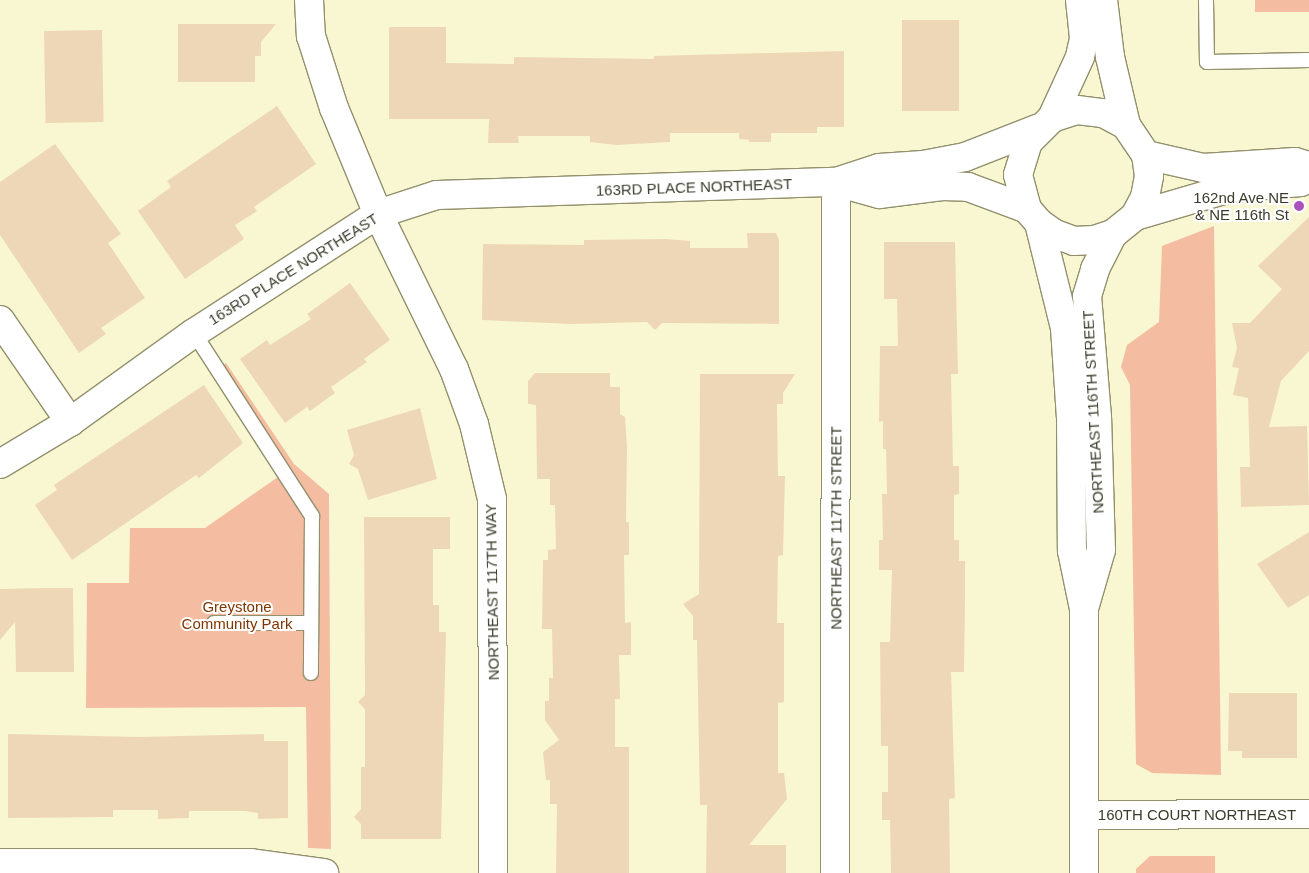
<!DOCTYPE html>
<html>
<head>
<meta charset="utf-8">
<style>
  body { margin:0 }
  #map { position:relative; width:1309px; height:873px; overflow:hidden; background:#f9f7d1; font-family:Helvetica,sans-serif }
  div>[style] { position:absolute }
  .green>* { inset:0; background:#f4bca1; transform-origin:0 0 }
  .building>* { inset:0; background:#eed7b7; transform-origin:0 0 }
  .roads { filter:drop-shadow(1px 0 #92906d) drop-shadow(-1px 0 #92906d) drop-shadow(0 1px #92906d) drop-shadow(0 -1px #92906d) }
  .lane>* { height:14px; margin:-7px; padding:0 7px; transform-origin:7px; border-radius:7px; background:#fff }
  .street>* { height:28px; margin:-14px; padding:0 14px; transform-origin:14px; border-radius:14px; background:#fff }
  .secondary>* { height:28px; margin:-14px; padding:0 14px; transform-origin:14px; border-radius:14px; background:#fff }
  .dots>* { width:14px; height:14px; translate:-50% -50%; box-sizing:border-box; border:2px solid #fff; border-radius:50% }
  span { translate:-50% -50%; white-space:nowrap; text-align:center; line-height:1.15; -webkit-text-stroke:4px #fff; paint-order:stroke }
  .street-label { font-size:15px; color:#3c3c2d }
  .poi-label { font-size:15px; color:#3c3c2d }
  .right { translate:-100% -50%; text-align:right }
  .park-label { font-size:15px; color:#803400 }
</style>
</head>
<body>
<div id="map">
  <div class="green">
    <i style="left:1255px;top:0;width:54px;height:12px"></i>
    <i style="clip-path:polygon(1214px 226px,1221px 775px,1152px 773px,1136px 764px,1130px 385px,1121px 367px,1127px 345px,1159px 322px,1162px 246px)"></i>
    <i style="clip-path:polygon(226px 363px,294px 464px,329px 494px,331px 849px,308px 848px,306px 707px,86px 708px,87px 583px,129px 583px,130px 528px,205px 528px,278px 477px,214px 371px)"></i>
    <i style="clip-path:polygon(1150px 856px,1215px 856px,1215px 873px,1136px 873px,1136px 869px)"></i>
  </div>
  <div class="building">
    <i style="left:902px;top:20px;width:57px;height:91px"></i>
    <i style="clip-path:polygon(178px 24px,276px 24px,261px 42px,261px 56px,255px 56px,255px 82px,178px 82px)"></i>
    <i style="clip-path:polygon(389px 27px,446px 27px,446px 63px,514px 64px,514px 57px,654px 59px,654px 56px,844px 51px,844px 127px,817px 127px,817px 133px,771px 133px,771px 142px,749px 142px,749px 140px,739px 139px,739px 133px,670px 133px,670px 142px,616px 145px,590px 142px,590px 136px,518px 136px,519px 143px,488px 143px,489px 119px,389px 119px)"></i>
    <i style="left:102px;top:30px;width:92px;height:58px;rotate:89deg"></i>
    <i style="clip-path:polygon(277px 106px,316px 164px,254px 207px,257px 211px,235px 225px,244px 239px,185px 279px,138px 211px,171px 187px,167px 181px)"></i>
    <i style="clip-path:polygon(55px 144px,121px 234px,108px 243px,145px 298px,101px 328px,106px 334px,79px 353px,0 235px,0 182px)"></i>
    <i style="clip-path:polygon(1309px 217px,1309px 351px,1281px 381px,1269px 427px,1307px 426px,1309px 505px,1241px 507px,1240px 467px,1250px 467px,1248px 398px,1233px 395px,1239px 368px,1232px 367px,1237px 348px,1232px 323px,1250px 323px,1282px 289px,1258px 266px)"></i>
    <i style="clip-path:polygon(747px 233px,776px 233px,779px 240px,779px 324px,662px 323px,655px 330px,647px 322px,572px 324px,482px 320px,483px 244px,584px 245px,584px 240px,665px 239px,690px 241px,690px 248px,748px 248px)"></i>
    <i style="clip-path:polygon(884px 242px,955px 242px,958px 374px,951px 374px,953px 466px,959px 466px,959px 494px,954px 495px,954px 540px,959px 540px,959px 561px,965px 561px,965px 598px,964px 672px,951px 672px,955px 798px,949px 799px,950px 873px,891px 873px,890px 820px,882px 820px,882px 792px,888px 792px,888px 746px,881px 746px,880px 642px,890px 642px,892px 570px,879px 570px,879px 540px,883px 540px,882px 494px,887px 494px,886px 449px,883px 449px,883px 421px,879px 422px,880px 346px,898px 346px,897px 299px,884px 299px)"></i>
    <i style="clip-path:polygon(350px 283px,390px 340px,364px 359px,367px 362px,331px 387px,335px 393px,310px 411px,307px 407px,285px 423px,240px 359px,267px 340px,270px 345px,311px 319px,307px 314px)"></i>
    <i style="clip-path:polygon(535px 373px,610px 373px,610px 387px,620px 387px,620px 414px,625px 417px,627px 447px,626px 522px,629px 522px,629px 555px,624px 555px,625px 623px,631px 622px,631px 655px,619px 655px,620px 699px,615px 699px,615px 747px,629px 747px,629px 873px,556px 873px,557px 804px,550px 804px,550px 780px,546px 780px,543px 752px,559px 740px,545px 720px,545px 701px,549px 701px,549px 678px,553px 678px,552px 629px,542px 629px,543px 560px,548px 560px,548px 550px,556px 549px,555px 505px,550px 505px,550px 479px,537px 479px,536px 405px,528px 404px,528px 381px)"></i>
    <i style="clip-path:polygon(700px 374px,795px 374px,783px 393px,783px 404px,777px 404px,778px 476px,785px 476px,783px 555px,778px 556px,777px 623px,784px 623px,784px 702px,778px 703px,778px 773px,784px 773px,787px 799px,749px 845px,786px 845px,786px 873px,706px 873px,707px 805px,700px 805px,697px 640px,693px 640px,693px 616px,683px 604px,699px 594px)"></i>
    <i style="clip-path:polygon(204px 385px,243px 443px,199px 478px,196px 475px,72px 560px,35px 505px,57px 490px,54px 485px)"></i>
    <i style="clip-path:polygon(420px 408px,437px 479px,368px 500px,358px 469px,349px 464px,354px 455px,347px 430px)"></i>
    <i style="clip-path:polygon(364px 517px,450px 517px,450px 549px,433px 549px,433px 605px,439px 605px,439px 632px,446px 632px,441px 839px,361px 839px,361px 824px,354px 817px,361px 809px,361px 767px,365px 767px,365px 709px,358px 702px,365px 695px)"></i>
    <i style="clip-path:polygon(1309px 532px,1309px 595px,1288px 608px,1257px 564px)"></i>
    <i style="clip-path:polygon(45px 588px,73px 588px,74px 672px,16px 672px,15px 622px,0 640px,0 589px)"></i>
    <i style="clip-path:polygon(1229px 693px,1297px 693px,1297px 758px,1242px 758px,1242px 751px,1228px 751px)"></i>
    <i style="clip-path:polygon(8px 734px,139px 737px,264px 734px,264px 741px,288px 741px,288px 818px,258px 819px,258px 813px,245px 811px,189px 811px,189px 818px,158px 819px,158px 810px,113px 810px,113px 817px,8px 818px)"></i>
  </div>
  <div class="roads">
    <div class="lane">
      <i style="left:1206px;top:0;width:62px;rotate:89.1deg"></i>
      <i style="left:1207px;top:62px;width:102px;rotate:-1.1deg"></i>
      <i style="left:194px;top:333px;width:218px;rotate:57.2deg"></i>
      <i style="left:312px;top:516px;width:157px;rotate:90.4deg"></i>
      <i style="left:214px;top:623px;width:97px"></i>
    </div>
    <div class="street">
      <i style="left:309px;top:0;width:36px;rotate:87deg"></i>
      <i style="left:311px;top:36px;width:76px;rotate:72.3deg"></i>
      <i style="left:334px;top:108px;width:115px;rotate:67.5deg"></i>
      <i style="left:378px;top:214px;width:173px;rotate:63.9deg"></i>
      <i style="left:454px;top:369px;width:59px;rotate:70deg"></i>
      <i style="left:474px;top:424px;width:77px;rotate:76.5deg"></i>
      <i style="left:492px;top:499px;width:374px;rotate:89.8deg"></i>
      <i style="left:836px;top:182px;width:45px;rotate:-18deg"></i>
      <i style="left:879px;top:168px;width:44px;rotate:-3.9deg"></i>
      <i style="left:923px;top:165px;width:43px;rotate:-10.8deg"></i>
      <i style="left:965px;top:157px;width:79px;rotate:-21.4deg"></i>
      <i style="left:0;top:320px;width:124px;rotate:55.5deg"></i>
      <i style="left:0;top:464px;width:82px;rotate:-31deg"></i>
      <i style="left:70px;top:422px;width:153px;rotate:-35.7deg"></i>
      <i style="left:194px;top:333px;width:219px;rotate:-32.9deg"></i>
      <i style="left:378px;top:214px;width:62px;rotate:-17.9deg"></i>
      <i style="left:437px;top:195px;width:399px;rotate:-1.9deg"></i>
      <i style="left:836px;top:182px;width:45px;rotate:15.6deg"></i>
      <i style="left:879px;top:194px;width:64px;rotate:-7.1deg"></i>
      <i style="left:943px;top:186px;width:25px;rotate:2deg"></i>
      <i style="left:968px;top:187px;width:63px;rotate:20.4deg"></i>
      <i style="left:1084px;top:815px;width:225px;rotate:-0.3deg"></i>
      <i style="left:0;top:863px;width:251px"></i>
      <i style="left:251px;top:863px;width:74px;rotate:7.8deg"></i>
      <i style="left:835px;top:873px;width:691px;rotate:-89.92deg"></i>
    </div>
    <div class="secondary">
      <i style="left:1080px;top:0;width:39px;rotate:84deg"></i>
      <i style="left:1084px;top:39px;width:18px;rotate:103deg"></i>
      <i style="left:1080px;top:57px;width:67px;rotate:114.7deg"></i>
      <i style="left:1052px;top:118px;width:34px;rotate:135deg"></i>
      <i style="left:1028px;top:142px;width:34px;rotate:107deg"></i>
      <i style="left:1018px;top:175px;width:35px;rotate:75deg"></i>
      <i style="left:1027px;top:209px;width:18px;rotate:49deg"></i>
      <i style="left:1039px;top:223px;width:108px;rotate:76.1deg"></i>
      <i style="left:1065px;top:328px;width:90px;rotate:86.2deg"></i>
      <i style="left:1071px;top:418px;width:133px;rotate:89.6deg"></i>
      <i style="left:1072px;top:551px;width:59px;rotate:78.3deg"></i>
      <i style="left:1084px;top:609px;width:264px;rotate:90deg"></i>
      <i style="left:1052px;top:118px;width:26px;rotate:-18deg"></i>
      <i style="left:1077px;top:110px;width:26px;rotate:7deg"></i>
      <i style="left:1103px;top:113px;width:26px;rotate:28deg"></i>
      <i style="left:1146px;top:155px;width:58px;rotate:12.8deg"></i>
      <i style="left:1203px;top:168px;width:92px;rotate:-3.7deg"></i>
      <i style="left:1295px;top:162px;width:15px;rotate:16deg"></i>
      <i style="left:1135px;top:216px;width:100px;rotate:-16.3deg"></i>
      <i style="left:1231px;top:188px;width:70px;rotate:-4.9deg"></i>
      <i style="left:1301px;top:182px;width:9px;rotate:-32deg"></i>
      <i style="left:1039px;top:223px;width:19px;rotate:35deg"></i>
      <i style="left:1055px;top:234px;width:20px;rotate:20deg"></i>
      <i style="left:1074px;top:241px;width:20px;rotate:-3deg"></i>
      <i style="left:1094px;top:240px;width:20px;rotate:-18deg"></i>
      <i style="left:1085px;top:605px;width:57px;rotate:-73.8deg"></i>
      <i style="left:1101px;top:550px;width:133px;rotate:-91.7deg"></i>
      <i style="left:1097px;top:417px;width:121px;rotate:-94.7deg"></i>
      <i style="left:1087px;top:296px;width:28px;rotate:-73deg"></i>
      <i style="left:1095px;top:269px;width:39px;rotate:-63deg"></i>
      <i style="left:1113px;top:234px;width:28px;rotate:-39deg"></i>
      <i style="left:1135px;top:216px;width:21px;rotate:-62deg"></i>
      <i style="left:1145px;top:197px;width:21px;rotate:-79deg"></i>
      <i style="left:1149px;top:176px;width:21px;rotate:-98deg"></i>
      <i style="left:1146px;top:155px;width:36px;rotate:-124deg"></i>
      <i style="left:1126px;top:125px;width:70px;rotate:-103.2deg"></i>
      <i style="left:1110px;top:57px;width:57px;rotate:-97deg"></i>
    </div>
  </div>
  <div class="dots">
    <i style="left:1299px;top:206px;background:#ab52be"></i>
  </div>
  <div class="street-label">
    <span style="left:694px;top:187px;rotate:-2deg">163RD PLACE NORTHEAST</span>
    <span style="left:293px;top:269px;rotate:-32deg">163RD PLACE NORTHEAST</span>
    <span style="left:1093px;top:412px;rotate:-93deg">NORTHEAST 116TH STREET</span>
    <span style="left:836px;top:528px;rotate:-90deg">NORTHEAST 117TH STREET</span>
    <span style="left:492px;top:592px;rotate:-91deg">NORTHEAST 117TH WAY</span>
    <span style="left:1197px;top:815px">160TH COURT NORTHEAST</span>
  </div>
  <div class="poi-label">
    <span class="right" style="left:1289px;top:206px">162nd Ave NE<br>&amp; NE 116th St</span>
  </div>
  <div class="park-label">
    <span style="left:237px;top:615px">Greystone<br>Community Park</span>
  </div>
</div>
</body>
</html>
